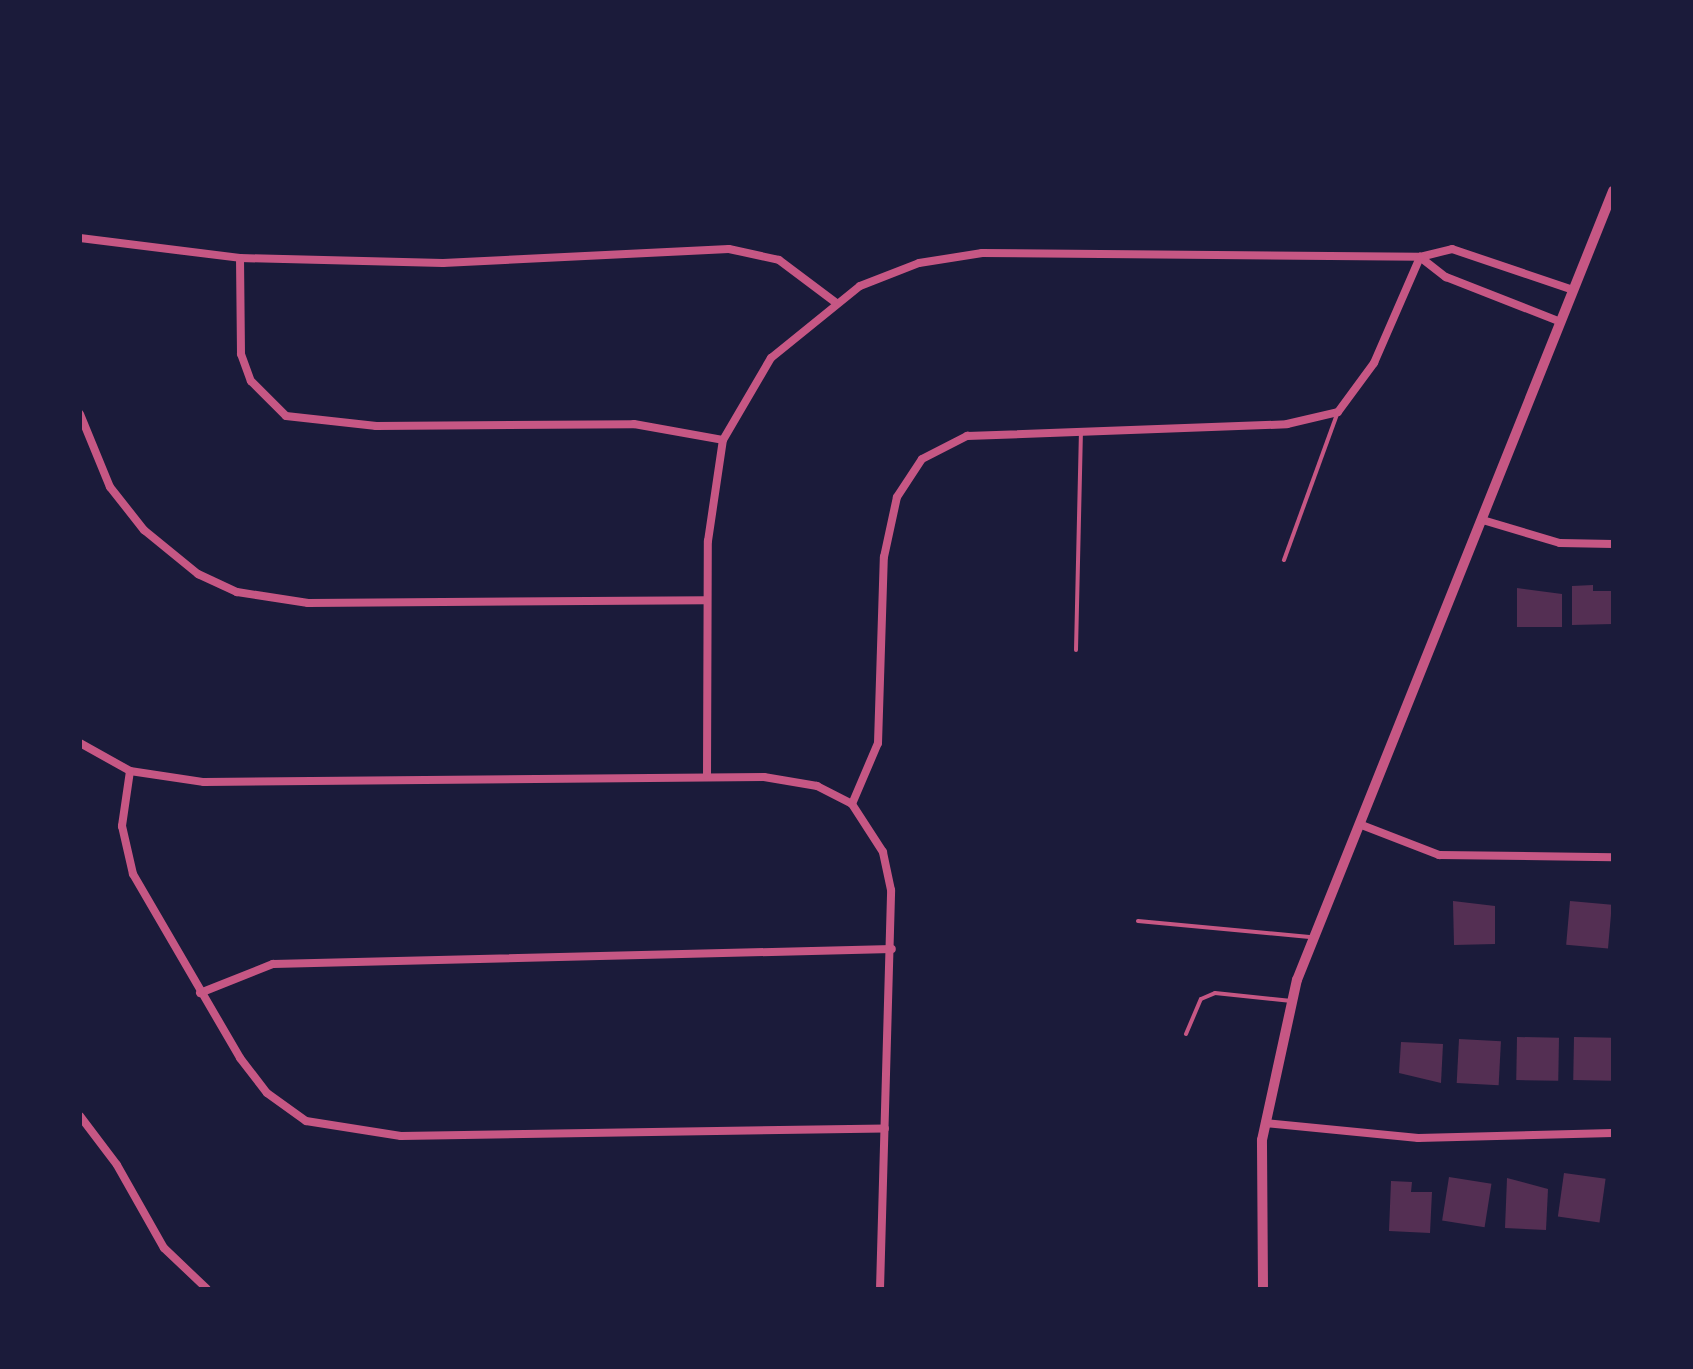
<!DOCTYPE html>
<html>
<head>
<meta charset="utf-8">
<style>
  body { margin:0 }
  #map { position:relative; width:1693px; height:1369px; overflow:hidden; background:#1b1b3a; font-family:"Open Sans",sans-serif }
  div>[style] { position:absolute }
  .building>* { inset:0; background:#542f53; transform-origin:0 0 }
  .service>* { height:4px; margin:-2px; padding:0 2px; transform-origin:2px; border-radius:2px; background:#c65784 }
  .minor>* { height:8px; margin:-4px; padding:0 4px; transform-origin:4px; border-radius:4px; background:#c65784 }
  .tertiary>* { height:10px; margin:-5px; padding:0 5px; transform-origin:5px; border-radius:5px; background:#c65784 }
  span { translate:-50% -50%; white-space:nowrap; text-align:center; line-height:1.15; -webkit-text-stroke:10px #1b1b3a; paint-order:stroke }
  .frame { position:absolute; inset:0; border:82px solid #1b1b3a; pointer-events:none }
</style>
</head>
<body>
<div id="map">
  <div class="building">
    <i style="clip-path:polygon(1593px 585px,1593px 591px,1613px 591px,1613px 624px,1572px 625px,1572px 586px)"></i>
    <i style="clip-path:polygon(1517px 588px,1562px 594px,1562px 627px,1517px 627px)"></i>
    <i style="clip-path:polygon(1453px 901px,1495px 906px,1495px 944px,1454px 945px)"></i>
    <i style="left:1570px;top:901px;width:42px;height:44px;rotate:5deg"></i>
    <i style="left:1517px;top:1037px;width:42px;height:43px;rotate:1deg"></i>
    <i style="left:1574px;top:1037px;width:39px;height:43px;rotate:1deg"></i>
    <i style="left:1459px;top:1039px;width:42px;height:44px;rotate:3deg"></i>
    <i style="clip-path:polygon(1401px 1042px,1443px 1044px,1441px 1083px,1399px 1073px)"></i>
    <i style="left:1564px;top:1173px;width:42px;height:44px;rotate:8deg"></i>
    <i style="left:1449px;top:1177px;width:43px;height:44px;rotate:9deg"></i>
    <i style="clip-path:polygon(1507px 1178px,1548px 1189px,1546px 1230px,1505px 1228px)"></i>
    <i style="clip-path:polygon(1391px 1181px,1412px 1182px,1411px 1192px,1432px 1192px,1430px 1233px,1389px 1231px)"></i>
  </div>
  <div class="service">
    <i style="left:1284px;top:560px;width:158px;rotate:-70deg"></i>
    <i style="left:1076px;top:650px;width:215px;rotate:-88.7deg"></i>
    <i style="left:1138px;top:921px;width:175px;rotate:5.3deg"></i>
    <i style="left:1186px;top:1034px;width:38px;rotate:-67deg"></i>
    <i style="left:1201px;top:999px;width:15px;rotate:-23deg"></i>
    <i style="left:1215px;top:993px;width:77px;rotate:5.9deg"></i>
  </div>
  <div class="minor">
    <i style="left:80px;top:238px;width:161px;rotate:7.1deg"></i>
    <i style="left:240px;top:258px;width:203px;rotate:1.4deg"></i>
    <i style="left:443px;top:263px;width:286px;rotate:-2.8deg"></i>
    <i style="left:729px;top:249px;width:51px;rotate:12.4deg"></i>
    <i style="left:779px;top:260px;width:70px;rotate:36.9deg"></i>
    <i style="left:1420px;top:257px;width:33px;rotate:38deg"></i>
    <i style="left:1446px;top:277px;width:123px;rotate:21.4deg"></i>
    <i style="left:240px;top:258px;width:96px;rotate:89.4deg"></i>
    <i style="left:241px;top:354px;width:29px;rotate:70deg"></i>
    <i style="left:251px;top:381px;width:49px;rotate:45deg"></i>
    <i style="left:286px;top:416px;width:91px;rotate:6.3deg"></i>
    <i style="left:376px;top:426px;width:258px;rotate:-0.4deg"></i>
    <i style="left:634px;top:424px;width:90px;rotate:10.2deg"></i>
    <i style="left:80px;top:414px;width:79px;rotate:67.7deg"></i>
    <i style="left:110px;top:487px;width:55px;rotate:51.7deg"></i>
    <i style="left:144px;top:530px;width:70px;rotate:39.2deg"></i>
    <i style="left:198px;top:574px;width:43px;rotate:24.8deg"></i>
    <i style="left:237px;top:592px;width:72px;rotate:8.8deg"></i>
    <i style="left:308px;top:603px;width:398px;rotate:-0.4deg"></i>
    <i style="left:1486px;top:521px;width:77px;rotate:16.6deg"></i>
    <i style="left:1560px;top:543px;width:53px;rotate:1.1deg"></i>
    <i style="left:80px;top:743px;width:57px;rotate:29.2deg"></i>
    <i style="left:130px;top:771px;width:75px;rotate:8.5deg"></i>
    <i style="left:204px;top:782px;width:560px;rotate:-0.51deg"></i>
    <i style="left:764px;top:777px;width:54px;rotate:9.6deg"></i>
    <i style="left:817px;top:786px;width:39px;rotate:27deg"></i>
    <i style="left:130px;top:771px;width:56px;rotate:98.3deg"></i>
    <i style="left:122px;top:826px;width:49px;rotate:77.1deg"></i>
    <i style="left:133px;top:874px;width:213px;rotate:59.8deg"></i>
    <i style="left:240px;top:1058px;width:44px;rotate:52.4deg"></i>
    <i style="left:267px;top:1093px;width:48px;rotate:35.7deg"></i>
    <i style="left:306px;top:1121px;width:96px;rotate:9deg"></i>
    <i style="left:401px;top:1136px;width:484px;rotate:-0.9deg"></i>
    <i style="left:707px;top:776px;width:235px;rotate:-89.8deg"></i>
    <i style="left:708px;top:541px;width:102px;rotate:-81.6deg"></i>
    <i style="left:723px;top:440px;width:95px;rotate:-59.7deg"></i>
    <i style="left:771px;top:358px;width:114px;rotate:-39deg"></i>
    <i style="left:860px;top:286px;width:63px;rotate:-21.3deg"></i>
    <i style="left:919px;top:263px;width:64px;rotate:-9deg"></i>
    <i style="left:982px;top:253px;width:438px;rotate:0.5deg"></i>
    <i style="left:1420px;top:257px;width:33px;rotate:-14deg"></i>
    <i style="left:1452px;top:249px;width:128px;rotate:18.7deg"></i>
    <i style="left:1359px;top:824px;width:86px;rotate:21.2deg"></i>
    <i style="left:1439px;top:855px;width:174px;rotate:0.7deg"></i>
    <i style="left:200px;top:993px;width:79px;rotate:-21.7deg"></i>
    <i style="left:273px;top:964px;width:619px;rotate:-1.39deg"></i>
    <i style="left:80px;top:1116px;width:61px;rotate:52.9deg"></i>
    <i style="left:117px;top:1165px;width:95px;rotate:60.5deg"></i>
    <i style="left:164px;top:1248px;width:59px;rotate:43.6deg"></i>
    <i style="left:1265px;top:1123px;width:154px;rotate:5.6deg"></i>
    <i style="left:1418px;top:1138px;width:195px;rotate:-1.5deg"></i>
    <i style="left:880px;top:1289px;width:399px;rotate:-88.4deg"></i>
    <i style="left:891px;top:890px;width:39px;rotate:-102deg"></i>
    <i style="left:883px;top:852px;width:57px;rotate:-122.9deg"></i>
    <i style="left:852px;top:804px;width:66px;rotate:-66.9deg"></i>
    <i style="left:878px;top:743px;width:186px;rotate:-88.2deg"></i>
    <i style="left:884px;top:557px;width:61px;rotate:-77.8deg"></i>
    <i style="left:897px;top:497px;width:45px;rotate:-56.7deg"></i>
    <i style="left:922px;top:459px;width:51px;rotate:-27.1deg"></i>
    <i style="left:967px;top:436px;width:320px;rotate:-2.1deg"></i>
    <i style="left:1287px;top:424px;width:52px;rotate:-13.2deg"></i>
    <i style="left:1338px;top:412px;width:61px;rotate:-53.7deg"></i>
    <i style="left:1374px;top:363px;width:116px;rotate:-66.5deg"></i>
  </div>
  <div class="tertiary">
    <i style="left:1263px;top:1289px;width:149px;rotate:-90.4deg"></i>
    <i style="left:1262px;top:1140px;width:164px;rotate:-77.7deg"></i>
    <i style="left:1297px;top:980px;width:850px;rotate:-68.17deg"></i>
  </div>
  <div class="frame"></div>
</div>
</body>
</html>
